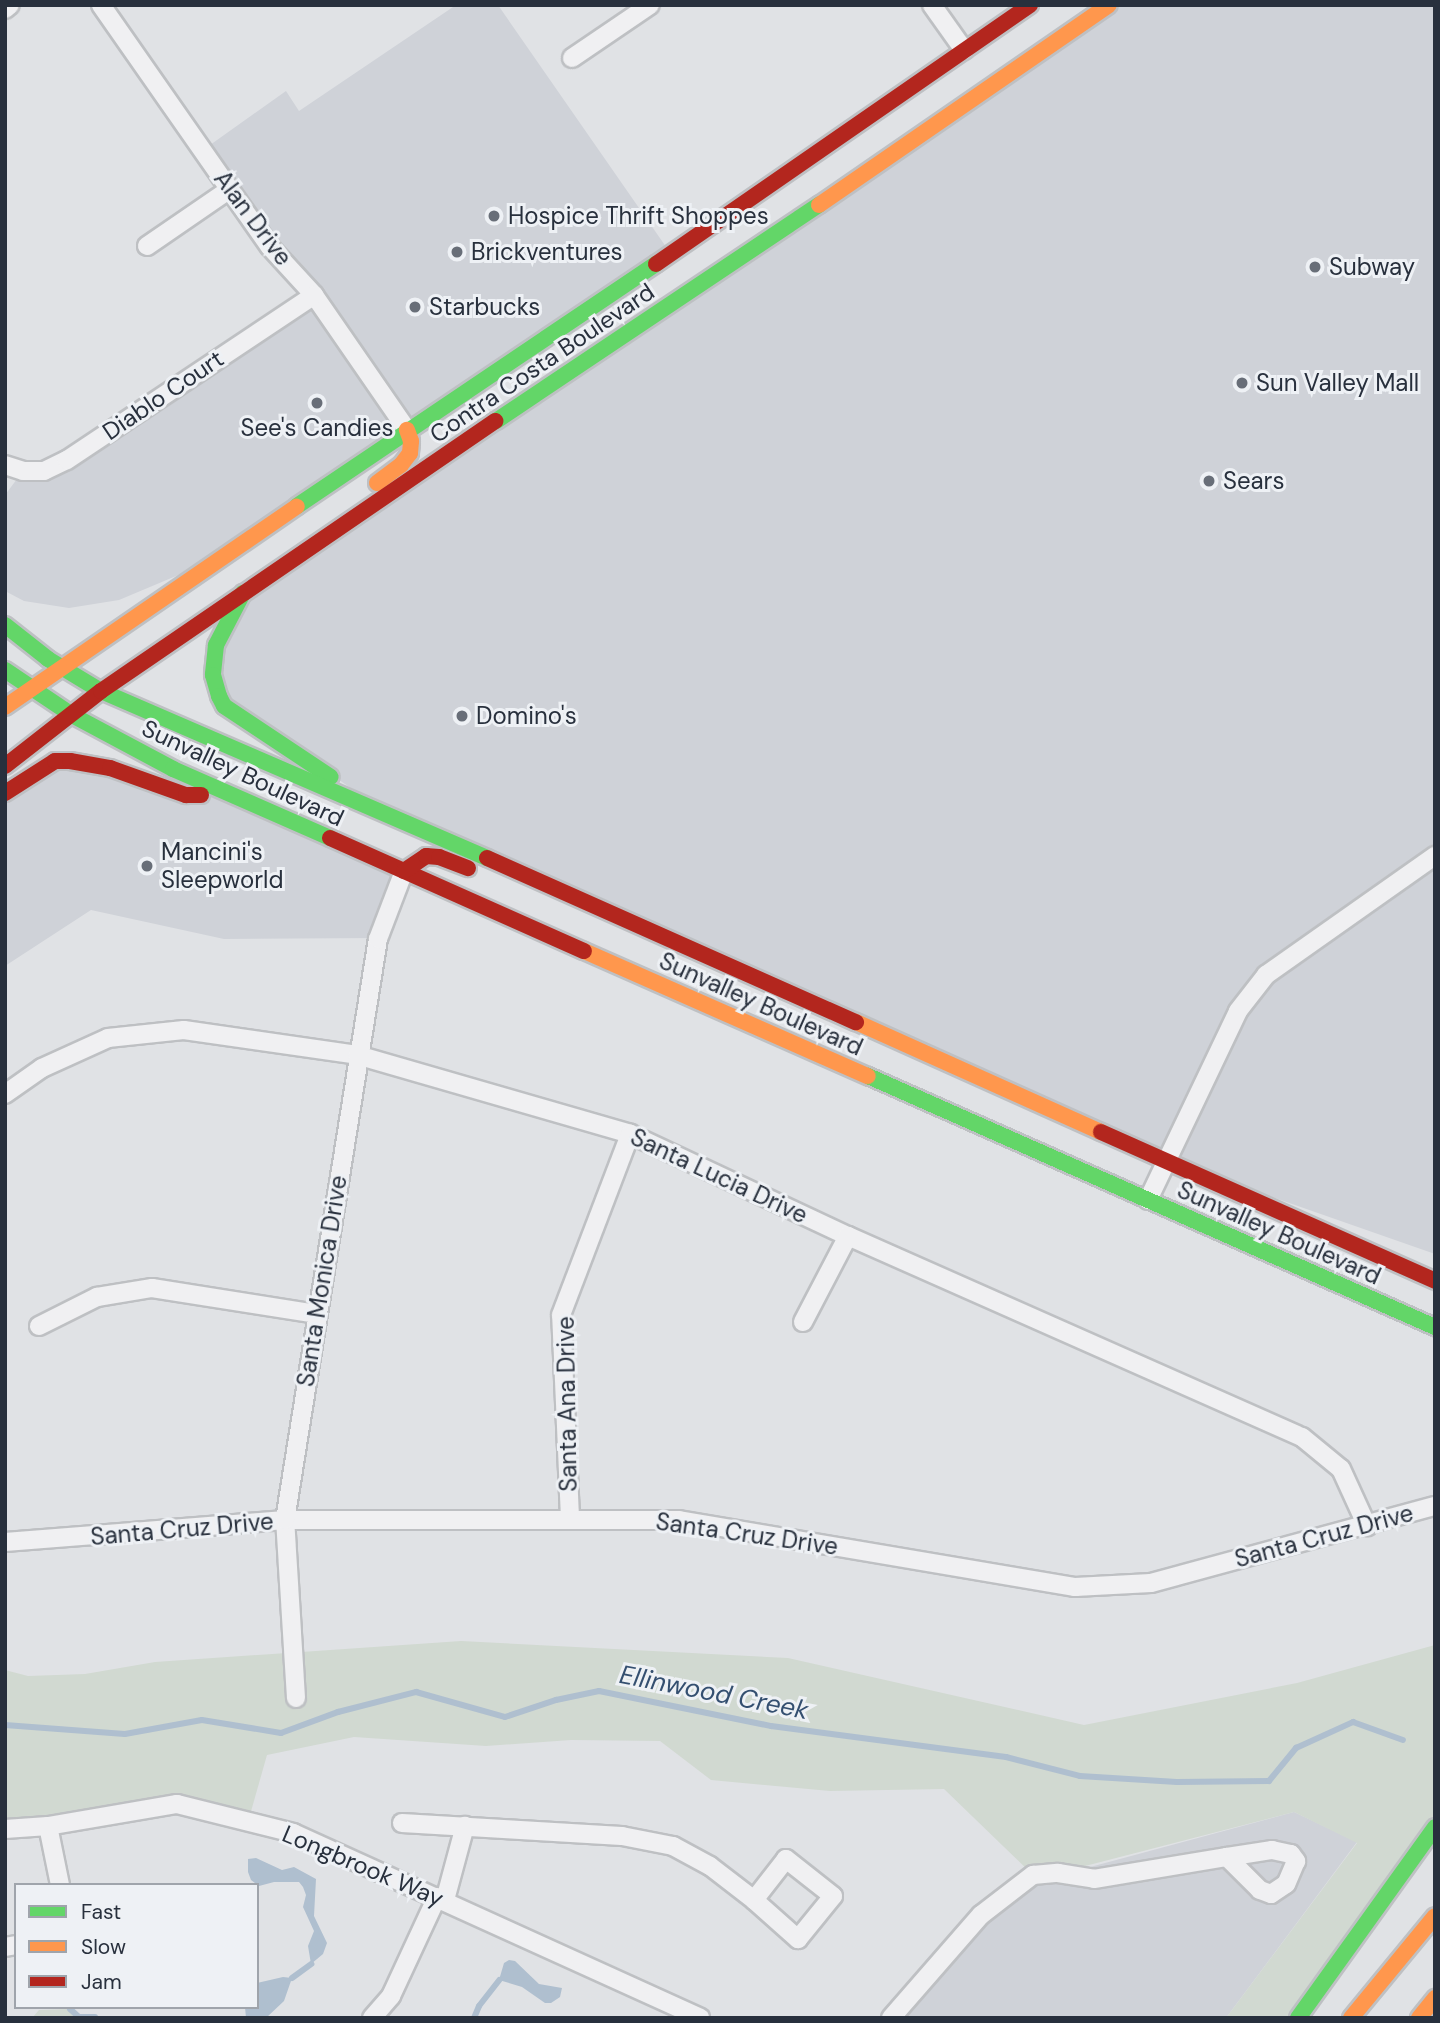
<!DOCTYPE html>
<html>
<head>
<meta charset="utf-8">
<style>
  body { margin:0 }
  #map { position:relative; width:1440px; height:2023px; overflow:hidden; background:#e0e2e5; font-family:"DM Sans",sans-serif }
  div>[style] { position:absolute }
  .built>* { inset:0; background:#cfd2d8 }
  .green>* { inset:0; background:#d1d9d1 }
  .water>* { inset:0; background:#afbfcf }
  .stream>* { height:6px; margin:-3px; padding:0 3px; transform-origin:3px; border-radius:3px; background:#afbfcf }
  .roads { filter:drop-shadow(2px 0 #bec0c3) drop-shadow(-2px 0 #bec0c3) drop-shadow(0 2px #bec0c3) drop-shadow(0 -2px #bec0c3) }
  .street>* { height:18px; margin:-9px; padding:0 9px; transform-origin:9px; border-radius:9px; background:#f0f0f2 }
  .fast>* { height:16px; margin:-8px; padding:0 8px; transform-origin:8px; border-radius:8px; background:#63d668 }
  .slow>* { height:16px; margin:-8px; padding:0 8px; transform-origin:8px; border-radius:8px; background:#ff974d }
  .jam>* { height:16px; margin:-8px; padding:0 8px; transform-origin:8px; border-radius:8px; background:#b3261e }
  .dots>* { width:19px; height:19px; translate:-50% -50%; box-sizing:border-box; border:4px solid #eef1f5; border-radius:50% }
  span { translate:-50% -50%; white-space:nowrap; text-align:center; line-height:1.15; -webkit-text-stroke:6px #eef1f5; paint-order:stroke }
  .poi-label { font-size:24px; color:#28303d }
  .left { translate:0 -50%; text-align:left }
  .street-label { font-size:24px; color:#28303d }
  .water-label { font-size:26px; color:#344f70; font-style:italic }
  .frame { position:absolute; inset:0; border:7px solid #28303d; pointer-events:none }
  .legend { position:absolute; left:14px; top:1883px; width:245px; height:126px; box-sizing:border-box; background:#eef1f5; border:2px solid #9fa4ab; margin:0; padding:9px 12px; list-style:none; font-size:21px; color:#28303d }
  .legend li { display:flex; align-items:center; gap:14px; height:35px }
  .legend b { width:35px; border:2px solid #9fa4ab }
</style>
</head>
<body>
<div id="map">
  <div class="built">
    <i style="clip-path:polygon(456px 5px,498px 5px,671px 254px,226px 555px,119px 600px,69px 608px,24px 601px,5px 591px,5px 495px,23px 471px,44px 471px,313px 295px,203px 150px,286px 91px,299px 111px)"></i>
    <i style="clip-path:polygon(1109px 5px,1435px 5px,1435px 1254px,1166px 1160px,395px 819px,219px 696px,213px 675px,243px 593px)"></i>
    <i style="clip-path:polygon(55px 761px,234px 795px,404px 871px,379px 938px,224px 939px,91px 910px,5px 966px,5px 793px)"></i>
    <i style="clip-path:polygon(1294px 1812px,1357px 1842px,1226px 2018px,891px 2018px,1016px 1887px)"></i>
  </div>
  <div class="green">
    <i style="clip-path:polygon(461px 1641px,788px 1658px,1084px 1725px,1297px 1683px,1435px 1645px,1435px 1827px,1298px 2018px,1226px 2018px,1357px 1843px,1294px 1812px,1058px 1873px,1033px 1875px,944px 1789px,830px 1791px,711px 1780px,660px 1741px,571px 1740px,486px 1746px,354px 1737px,267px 1755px,248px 1822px,177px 1804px,5px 1829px,5px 1670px,28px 1676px,85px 1674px,155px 1662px)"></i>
    <i style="clip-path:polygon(70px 2009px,79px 2017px,96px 2018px,32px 2018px,39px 2010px)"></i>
  </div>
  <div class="water">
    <i style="clip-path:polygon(256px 1858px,282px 1870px,294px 1867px,316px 1879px,314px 1916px,327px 1943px,323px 1954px,311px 1964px,308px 1946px,314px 1931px,303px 1907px,306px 1895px,303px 1887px,299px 1882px,274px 1882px,259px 1886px,251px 1880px,248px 1872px,248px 1859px)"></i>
    <i style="clip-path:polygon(509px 1960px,515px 1961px,539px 1984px,562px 1988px,560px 1997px,551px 2003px,545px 2003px,522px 1987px,499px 1980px,504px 1963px)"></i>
    <i style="clip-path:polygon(283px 1977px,292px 1978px,284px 2001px,266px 2018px,246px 2018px,245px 2007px,257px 2007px,257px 1983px)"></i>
  </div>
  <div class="stream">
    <i style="left:5px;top:1725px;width:120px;rotate:4.3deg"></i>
    <i style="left:125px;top:1734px;width:78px;rotate:-10.3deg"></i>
    <i style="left:202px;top:1720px;width:80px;rotate:9.3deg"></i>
    <i style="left:281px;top:1733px;width:61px;rotate:-20.2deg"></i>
    <i style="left:338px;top:1712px;width:81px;rotate:-14.4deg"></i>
    <i style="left:416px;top:1692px;width:92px;rotate:15.7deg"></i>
    <i style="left:505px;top:1717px;width:54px;rotate:-18.4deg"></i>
    <i style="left:556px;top:1700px;width:44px;rotate:-11.8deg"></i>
    <i style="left:599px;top:1691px;width:176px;rotate:11.5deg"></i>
    <i style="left:771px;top:1726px;width:237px;rotate:7.5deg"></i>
    <i style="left:1006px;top:1757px;width:76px;rotate:14.4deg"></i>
    <i style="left:1080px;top:1776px;width:97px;rotate:3.5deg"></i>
    <i style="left:1177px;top:1782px;width:92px;rotate:-0.6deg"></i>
    <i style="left:1269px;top:1781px;width:43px;rotate:-50.7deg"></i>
    <i style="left:1296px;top:1748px;width:63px;rotate:-24.5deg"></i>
    <i style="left:1353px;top:1722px;width:53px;rotate:19.8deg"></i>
    <i style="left:292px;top:1978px;width:24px;rotate:-36deg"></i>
    <i style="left:70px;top:2009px;width:12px;rotate:42deg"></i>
    <i style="left:79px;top:2017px;width:16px"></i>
    <i style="left:474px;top:2018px;width:13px;rotate:-67deg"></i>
    <i style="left:479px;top:2006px;width:33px;rotate:-52deg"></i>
  </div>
  <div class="roads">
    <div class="street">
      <i style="left:101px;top:5px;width:295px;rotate:55.1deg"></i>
      <i style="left:270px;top:247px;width:65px;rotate:47.5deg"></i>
      <i style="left:314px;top:295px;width:164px;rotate:55.4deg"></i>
      <i style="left:932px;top:5px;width:55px;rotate:54.6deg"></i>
      <i style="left:5px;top:9px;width:6px;rotate:-39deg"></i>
      <i style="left:572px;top:58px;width:94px;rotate:-34.2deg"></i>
      <i style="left:147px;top:246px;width:101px;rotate:-34.5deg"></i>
      <i style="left:5px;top:465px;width:19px;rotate:18deg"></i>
      <i style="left:23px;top:471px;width:21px"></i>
      <i style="left:44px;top:471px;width:25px;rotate:-26deg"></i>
      <i style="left:67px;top:460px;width:297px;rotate:-33.7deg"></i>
      <i style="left:5px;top:1094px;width:45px;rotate:-35.1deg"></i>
      <i style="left:42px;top:1068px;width:72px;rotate:-24.4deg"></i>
      <i style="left:108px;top:1038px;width:76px;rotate:-6deg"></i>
      <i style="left:184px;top:1030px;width:175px;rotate:8.2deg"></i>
      <i style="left:357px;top:1055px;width:284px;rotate:16.1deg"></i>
      <i style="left:630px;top:1134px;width:241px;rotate:25.1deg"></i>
      <i style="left:848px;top:1236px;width:497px;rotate:23.9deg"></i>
      <i style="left:1302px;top:1437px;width:50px;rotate:39.4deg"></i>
      <i style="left:1341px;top:1469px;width:63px;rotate:65.5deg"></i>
      <i style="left:1148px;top:1200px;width:209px;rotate:-64.5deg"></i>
      <i style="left:1238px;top:1011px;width:46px;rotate:-52.1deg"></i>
      <i style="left:1266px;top:975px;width:207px;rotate:-35.2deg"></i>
      <i style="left:803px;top:1322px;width:97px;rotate:-62.4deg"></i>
      <i style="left:39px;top:1326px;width:65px;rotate:-26.6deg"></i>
      <i style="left:97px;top:1297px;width:56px;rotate:-9.3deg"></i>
      <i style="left:152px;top:1288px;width:166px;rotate:9deg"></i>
      <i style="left:570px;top:1518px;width:203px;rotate:-92.5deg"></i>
      <i style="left:561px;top:1315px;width:194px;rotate:-69.1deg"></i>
      <i style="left:5px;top:1542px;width:281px;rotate:-4.5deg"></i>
      <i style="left:285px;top:1520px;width:394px"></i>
      <i style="left:679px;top:1520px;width:402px;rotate:9.6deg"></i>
      <i style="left:1075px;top:1587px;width:76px;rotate:-3deg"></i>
      <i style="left:1151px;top:1583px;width:294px;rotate:-15.2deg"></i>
      <i style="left:296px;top:1698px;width:178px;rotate:-93.5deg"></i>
      <i style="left:285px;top:1520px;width:588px;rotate:-80.91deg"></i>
      <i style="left:378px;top:939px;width:73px;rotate:-69.1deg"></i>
      <i style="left:402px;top:1823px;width:220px;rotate:3.4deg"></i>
      <i style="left:622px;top:1836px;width:52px;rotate:11.1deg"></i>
      <i style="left:673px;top:1846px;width:42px;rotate:28.4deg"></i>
      <i style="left:710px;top:1866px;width:56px;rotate:37.7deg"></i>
      <i style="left:754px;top:1900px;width:59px;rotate:41.6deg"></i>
      <i style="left:798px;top:1939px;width:55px;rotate:-50.9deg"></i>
      <i style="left:833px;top:1896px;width:60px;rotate:-141.8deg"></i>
      <i style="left:786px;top:1859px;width:52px;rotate:128deg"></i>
      <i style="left:48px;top:1826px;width:60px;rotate:78.5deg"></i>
      <i style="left:5px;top:1829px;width:43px;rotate:-4deg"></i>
      <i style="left:48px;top:1826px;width:131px;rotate:-9.7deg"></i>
      <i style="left:177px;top:1804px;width:120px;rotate:14deg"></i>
      <i style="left:293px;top:1833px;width:447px;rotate:24.4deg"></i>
      <i style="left:445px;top:1900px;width:77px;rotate:-74.9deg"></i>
      <i style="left:5px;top:1947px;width:11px;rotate:-10deg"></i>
      <i style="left:372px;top:2018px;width:29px;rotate:-49deg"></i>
      <i style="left:391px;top:1996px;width:109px;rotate:-65.1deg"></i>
      <i style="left:891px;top:2018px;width:137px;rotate:-48.9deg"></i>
      <i style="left:981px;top:1915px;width:66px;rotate:-37.6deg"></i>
      <i style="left:1033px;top:1875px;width:25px;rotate:-5deg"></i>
      <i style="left:1058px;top:1873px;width:36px;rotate:9deg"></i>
      <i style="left:1094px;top:1879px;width:135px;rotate:-9.4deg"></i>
      <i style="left:1227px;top:1857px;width:46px;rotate:-8.8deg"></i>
      <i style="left:1272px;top:1850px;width:19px;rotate:12deg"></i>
      <i style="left:1291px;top:1854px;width:9px;rotate:54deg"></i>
      <i style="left:1296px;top:1861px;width:25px;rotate:113deg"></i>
      <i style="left:1286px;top:1884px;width:18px;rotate:146deg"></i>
      <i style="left:1271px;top:1894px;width:12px;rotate:-160deg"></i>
      <i style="left:1260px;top:1890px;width:47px;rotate:-135deg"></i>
    </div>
    <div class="fast">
      <i style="left:496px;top:421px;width:389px;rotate:-33.8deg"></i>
      <i style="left:297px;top:506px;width:433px;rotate:-34deg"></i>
      <i style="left:243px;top:593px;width:59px;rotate:117.4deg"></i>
      <i style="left:216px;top:645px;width:30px;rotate:96deg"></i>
      <i style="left:213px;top:675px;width:22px;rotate:74deg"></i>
      <i style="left:219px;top:696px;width:11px;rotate:63deg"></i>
      <i style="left:224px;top:706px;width:128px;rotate:33.6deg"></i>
      <i style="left:5px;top:625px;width:55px;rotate:38.3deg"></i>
      <i style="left:48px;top:659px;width:62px;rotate:31.1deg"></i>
      <i style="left:101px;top:691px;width:421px;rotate:23.4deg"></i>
      <i style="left:5px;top:670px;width:81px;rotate:33.9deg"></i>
      <i style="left:72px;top:715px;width:115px;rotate:28.1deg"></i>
      <i style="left:173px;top:769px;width:171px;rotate:23.7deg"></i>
      <i style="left:868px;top:1076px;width:620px;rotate:23.88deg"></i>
      <i style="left:1298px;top:2018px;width:235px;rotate:-54.3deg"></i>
    </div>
    <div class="slow">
      <i style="left:819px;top:205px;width:352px;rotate:-34.6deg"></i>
      <i style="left:377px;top:483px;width:30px;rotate:-37deg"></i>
      <i style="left:401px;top:465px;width:15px;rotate:-53deg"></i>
      <i style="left:410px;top:453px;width:12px;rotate:-85deg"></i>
      <i style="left:411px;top:441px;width:12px;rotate:-110deg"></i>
      <i style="left:5px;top:707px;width:354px;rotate:-34.5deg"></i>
      <i style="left:584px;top:951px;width:310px;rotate:23.8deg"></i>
      <i style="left:856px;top:1022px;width:269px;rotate:24.2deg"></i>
      <i style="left:1351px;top:2018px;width:132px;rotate:-50.5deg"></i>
      <i style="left:1419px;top:2018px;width:26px;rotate:-51deg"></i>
    </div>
    <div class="jam">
      <i style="left:656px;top:264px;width:455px;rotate:-34.7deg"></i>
      <i style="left:5px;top:766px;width:122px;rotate:-38deg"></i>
      <i style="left:101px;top:691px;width:478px;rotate:-34.4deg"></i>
      <i style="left:5px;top:793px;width:59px;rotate:-32.6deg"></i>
      <i style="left:55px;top:761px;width:15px"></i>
      <i style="left:70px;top:761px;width:41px;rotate:9.9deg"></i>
      <i style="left:110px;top:768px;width:81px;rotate:19.6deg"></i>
      <i style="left:186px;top:795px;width:15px"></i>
      <i style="left:330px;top:838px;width:278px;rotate:24deg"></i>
      <i style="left:487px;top:858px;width:404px;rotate:24deg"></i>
      <i style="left:404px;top:871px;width:27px;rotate:-34deg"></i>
      <i style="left:426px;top:856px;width:13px;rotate:4deg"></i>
      <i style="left:439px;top:857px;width:31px;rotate:21deg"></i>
      <i style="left:1101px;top:1132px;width:366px;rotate:24deg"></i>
    </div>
  </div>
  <div class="dots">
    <i style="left:494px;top:216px;background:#686e78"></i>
    <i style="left:457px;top:252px;background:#686e78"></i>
    <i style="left:1315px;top:267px;background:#686e78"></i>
    <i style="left:415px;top:307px;background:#686e78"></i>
    <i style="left:1242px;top:383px;background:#686e78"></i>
    <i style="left:317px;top:403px;background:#686e78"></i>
    <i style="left:1209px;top:481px;background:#686e78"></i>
    <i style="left:462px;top:716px;background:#686e78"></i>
    <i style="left:147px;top:866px;background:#686e78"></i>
  </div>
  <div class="poi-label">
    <span class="left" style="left:508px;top:216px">Hospice Thrift Shoppes</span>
    <span class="left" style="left:471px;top:252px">Brickventures</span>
    <span class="left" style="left:1329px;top:267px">Subway</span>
    <span class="left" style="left:429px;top:307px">Starbucks</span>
    <span class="left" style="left:1256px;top:383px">Sun Valley Mall</span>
    <span style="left:317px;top:428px">See's Candies</span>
    <span class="left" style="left:1223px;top:481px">Sears</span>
    <span class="left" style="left:476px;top:716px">Domino's</span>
    <span class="left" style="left:161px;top:866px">Mancini's<br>Sleepworld</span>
  </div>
  <div class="street-label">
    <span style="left:253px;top:218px;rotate:53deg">Alan Drive</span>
    <span style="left:542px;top:363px;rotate:-34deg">Contra Costa Boulevard</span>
    <span style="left:163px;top:395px;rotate:-34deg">Diablo Court</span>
    <span style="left:243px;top:773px;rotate:25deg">Sunvalley Boulevard</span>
    <span style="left:761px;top:1004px;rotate:24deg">Sunvalley Boulevard</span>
    <span style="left:719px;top:1176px;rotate:25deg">Santa Lucia Drive</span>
    <span style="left:1279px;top:1233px;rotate:24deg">Sunvalley Boulevard</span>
    <span style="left:322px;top:1281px;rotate:-81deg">Santa Monica Drive</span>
    <span style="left:567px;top:1404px;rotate:-91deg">Santa Ana Drive</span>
    <span style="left:182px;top:1529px;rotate:-5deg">Santa Cruz Drive</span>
    <span style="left:747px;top:1534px;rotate:8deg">Santa Cruz Drive</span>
    <span style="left:1324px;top:1536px;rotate:-15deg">Santa Cruz Drive</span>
    <span style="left:363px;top:1866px;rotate:23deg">Longbrook Way</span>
  </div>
  <div class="water-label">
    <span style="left:714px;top:1693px;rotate:11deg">Ellinwood Creek</span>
  </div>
  <div class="frame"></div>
  <ul class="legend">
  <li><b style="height:9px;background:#63d668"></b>Fast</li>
  <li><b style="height:9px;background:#ff974d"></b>Slow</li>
  <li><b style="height:9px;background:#b3261e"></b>Jam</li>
  </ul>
</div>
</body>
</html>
